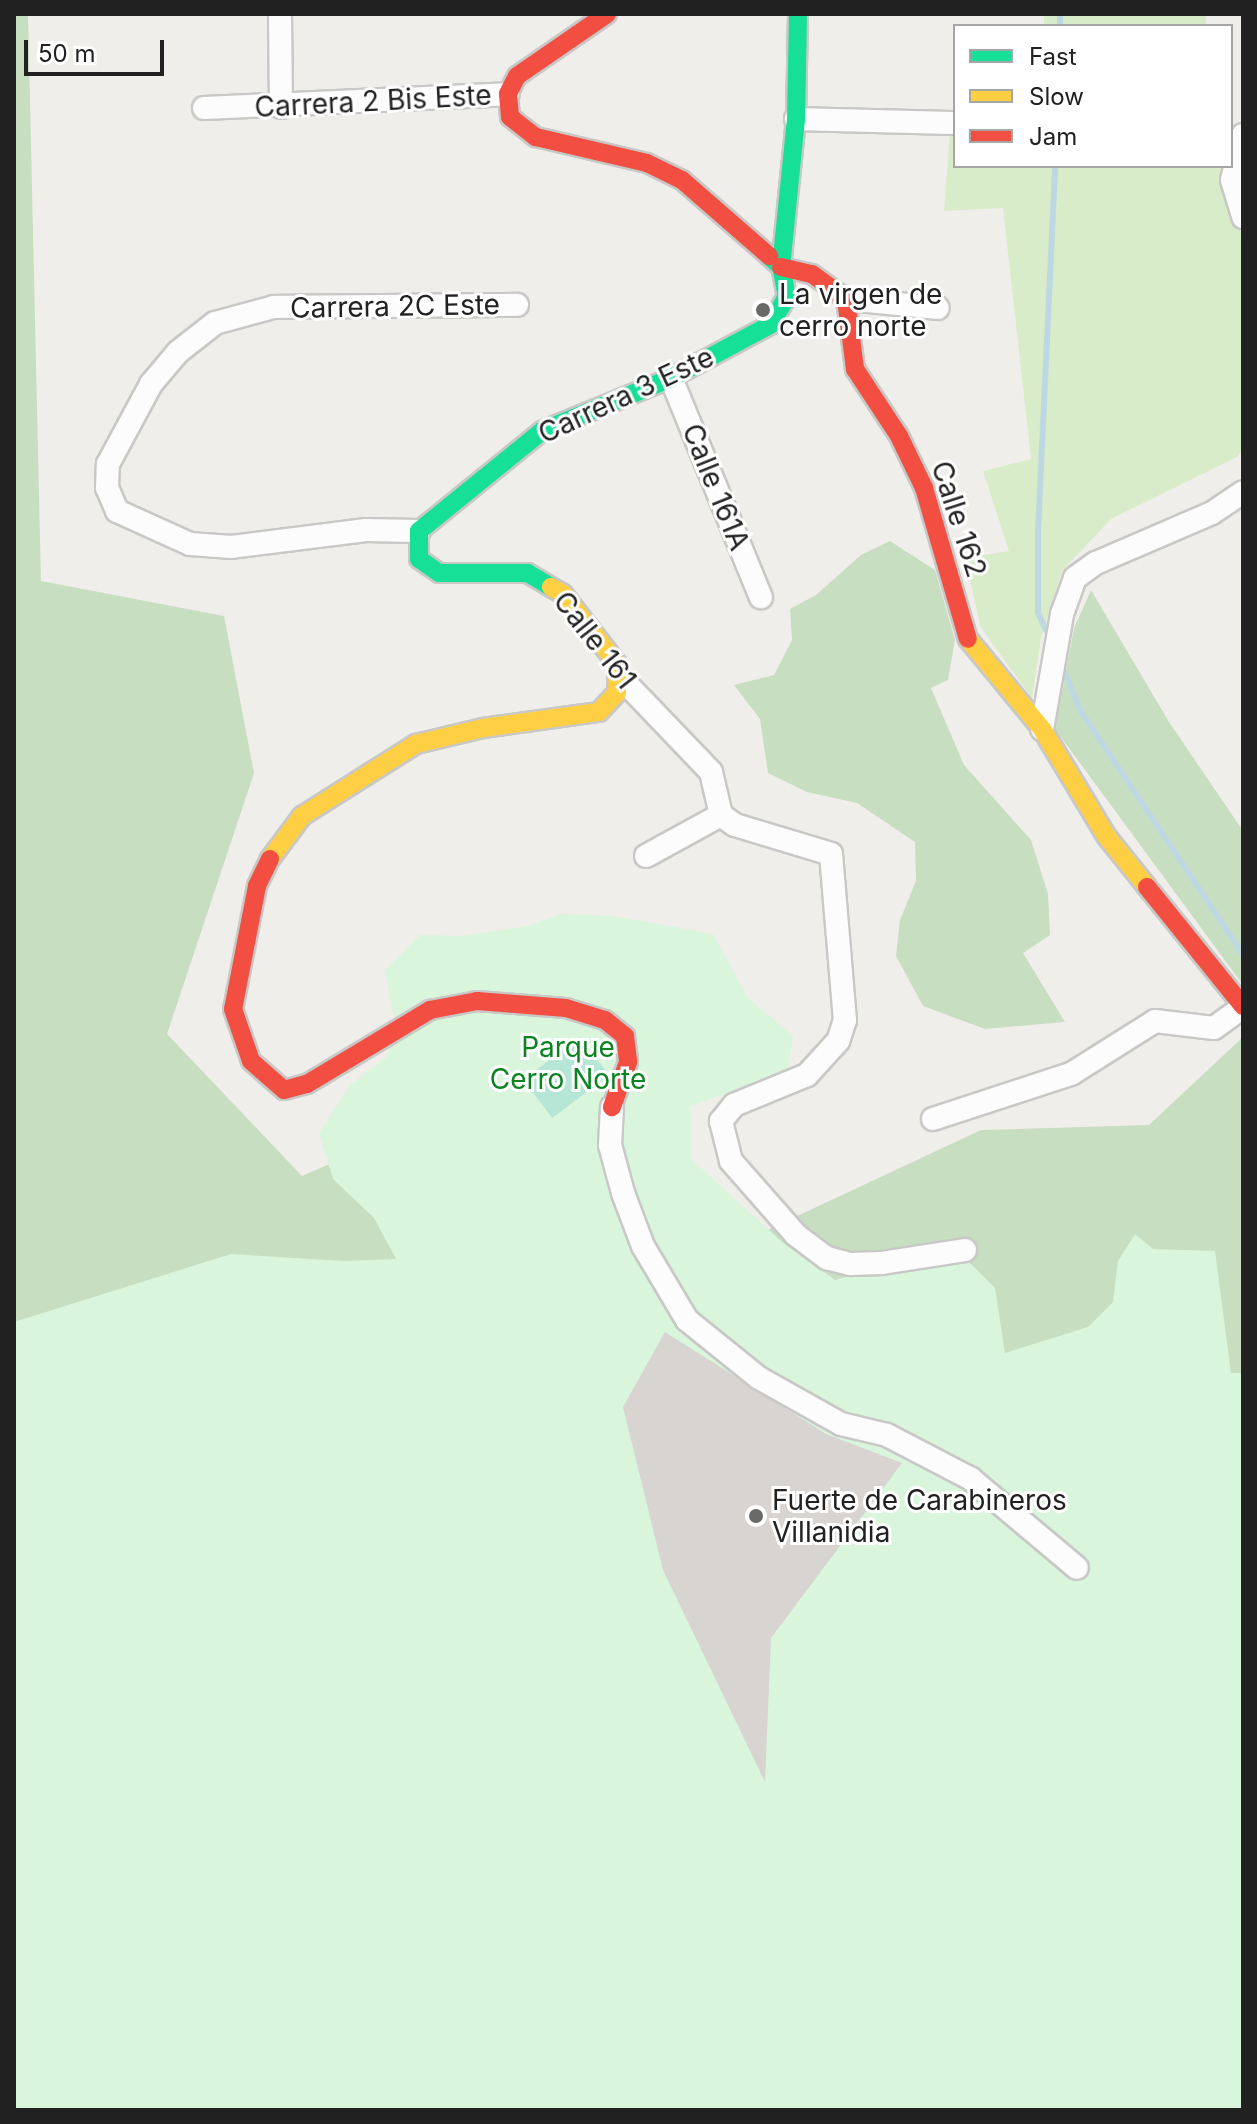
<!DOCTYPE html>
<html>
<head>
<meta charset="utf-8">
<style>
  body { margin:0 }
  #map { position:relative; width:1257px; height:2124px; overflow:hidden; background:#f0eeea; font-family:Inter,sans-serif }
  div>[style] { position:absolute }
  .grass>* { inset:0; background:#d9ecca; transform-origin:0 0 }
  .forest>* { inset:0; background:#c8dec0 }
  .park>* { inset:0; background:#d9f5db }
  .pitch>* { inset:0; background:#b6e6d6; transform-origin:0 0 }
  .stream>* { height:6px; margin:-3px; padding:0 3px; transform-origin:3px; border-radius:3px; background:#bed8e2 }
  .building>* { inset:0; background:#d7d4d1 }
  .roads { filter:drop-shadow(2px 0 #c8c8c6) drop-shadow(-2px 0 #c8c8c6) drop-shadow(0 2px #c8c8c6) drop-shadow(0 -2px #c8c8c6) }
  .street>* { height:22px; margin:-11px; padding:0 11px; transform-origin:11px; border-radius:11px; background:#fdfcfc }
  .fast>* { height:18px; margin:-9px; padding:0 9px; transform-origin:9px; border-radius:9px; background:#16e098 }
  .slow>* { height:18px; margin:-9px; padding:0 9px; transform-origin:9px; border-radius:9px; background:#ffcf43 }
  .jam>* { height:18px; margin:-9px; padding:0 9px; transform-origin:9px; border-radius:9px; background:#f24e42 }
  .dots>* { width:22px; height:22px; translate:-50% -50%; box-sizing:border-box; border:4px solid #fff; border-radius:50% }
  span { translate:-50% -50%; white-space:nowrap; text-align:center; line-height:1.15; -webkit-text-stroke:6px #fff; paint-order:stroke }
  .street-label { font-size:28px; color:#212121 }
  .poi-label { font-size:28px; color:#212121 }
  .left { translate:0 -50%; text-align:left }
  .park-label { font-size:28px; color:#0b8320 }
  .frame { position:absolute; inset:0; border:16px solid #212121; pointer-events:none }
  .legend { position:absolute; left:953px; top:24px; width:280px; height:144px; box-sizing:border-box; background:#fff; border:2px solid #a6a6a6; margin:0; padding:10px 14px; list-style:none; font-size:24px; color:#212121 }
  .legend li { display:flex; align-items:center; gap:16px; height:40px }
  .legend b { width:40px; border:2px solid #a6a6a6 }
  .scale { position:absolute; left:24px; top:40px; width:140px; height:36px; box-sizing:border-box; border:4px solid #212121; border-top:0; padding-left:10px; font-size:24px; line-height:28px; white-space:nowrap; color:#212121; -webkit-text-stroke:6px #fff; paint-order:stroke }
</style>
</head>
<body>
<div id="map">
  <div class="grass">
    <i style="left:1044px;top:14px;width:162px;height:13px"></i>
    <i style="clip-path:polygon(955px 131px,955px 166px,1223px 166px,1243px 241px,1243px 448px,1237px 457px,1111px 519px,1062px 571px,1041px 638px,1032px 698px,981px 628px,965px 558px,1009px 551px,983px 471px,1031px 459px,1003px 208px,944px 211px,950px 132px)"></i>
  </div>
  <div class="forest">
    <i style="clip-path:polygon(14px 14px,28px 14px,41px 581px,224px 616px,254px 773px,167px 1034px,302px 1176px,448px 1113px,714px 1722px,14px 2110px)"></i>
    <i style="clip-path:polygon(890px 541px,935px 570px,955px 640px,948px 680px,931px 688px,964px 765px,1031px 840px,1048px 894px,1050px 935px,1023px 953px,1065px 1022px,985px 1029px,923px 1006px,896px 956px,900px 920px,916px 881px,915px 842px,857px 803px,807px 792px,768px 773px,760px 719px,734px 685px,774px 675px,792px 640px,790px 609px,816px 595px,861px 555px)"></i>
    <i style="clip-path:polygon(1091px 590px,1169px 722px,1243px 831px,1243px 985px,1055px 729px,1074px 628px)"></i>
    <i style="clip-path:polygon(1243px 1037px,1243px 1559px,735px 1245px,981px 1130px,1149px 1125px)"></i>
  </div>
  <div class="park">
    <i style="clip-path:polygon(560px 914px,614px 916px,713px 934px,747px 997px,793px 1036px,786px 1082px,734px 1091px,691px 1106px,691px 1159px,782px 1242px,835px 1280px,943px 1248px,971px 1264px,995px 1288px,1005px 1353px,1088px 1327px,1113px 1302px,1118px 1261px,1135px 1234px,1153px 1249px,1215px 1251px,1231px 1373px,1243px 1373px,1243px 2110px,14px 2110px,14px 1322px,231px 1254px,343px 1261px,396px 1259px,374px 1218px,333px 1179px,319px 1133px,350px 1085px,388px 1056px,394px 1018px,385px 971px,420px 935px,462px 936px,528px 926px)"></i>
  </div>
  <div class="pitch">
    <i style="left:580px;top:1037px;width:48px;height:71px;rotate:53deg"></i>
  </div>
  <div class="stream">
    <i style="left:1060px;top:26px;width:12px;rotate:-90deg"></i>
    <i style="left:1046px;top:630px;width:19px;rotate:-115deg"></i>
    <i style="left:1038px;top:613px;width:82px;rotate:-90deg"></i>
    <i style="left:1038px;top:531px;width:365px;rotate:-87.3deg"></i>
    <i style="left:1065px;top:673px;width:40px;rotate:68deg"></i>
    <i style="left:1080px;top:710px;width:293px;rotate:56.3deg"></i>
  </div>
  <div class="building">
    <i style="clip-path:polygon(665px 1332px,826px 1434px,902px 1463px,771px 1638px,765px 1782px,663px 1570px,623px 1407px)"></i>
  </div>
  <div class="roads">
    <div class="street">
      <i style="left:280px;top:14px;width:93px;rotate:89.4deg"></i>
      <i style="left:204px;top:108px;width:304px;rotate:-2.6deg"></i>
      <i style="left:796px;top:119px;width:155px;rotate:1.5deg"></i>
      <i style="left:1243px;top:135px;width:46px;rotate:103.7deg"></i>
      <i style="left:1232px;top:180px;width:39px;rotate:73deg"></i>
      <i style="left:846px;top:299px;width:92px;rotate:5.6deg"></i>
      <i style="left:671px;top:378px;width:237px;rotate:67.7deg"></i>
      <i style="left:419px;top:531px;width:53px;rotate:-178.9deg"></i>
      <i style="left:366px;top:530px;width:135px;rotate:172.8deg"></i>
      <i style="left:232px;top:547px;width:42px;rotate:-175.9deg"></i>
      <i style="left:190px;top:544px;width:80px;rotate:-155.7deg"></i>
      <i style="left:117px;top:511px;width:25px;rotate:-113deg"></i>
      <i style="left:107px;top:488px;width:24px;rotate:-88deg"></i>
      <i style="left:108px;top:464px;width:91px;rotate:-61.7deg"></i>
      <i style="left:151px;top:384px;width:42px;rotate:-49.8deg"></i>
      <i style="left:178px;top:352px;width:47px;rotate:-38.1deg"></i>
      <i style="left:215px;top:323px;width:61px;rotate:-15.2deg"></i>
      <i style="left:274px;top:307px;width:243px;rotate:-0.5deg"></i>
      <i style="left:621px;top:678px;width:130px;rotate:46.2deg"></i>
      <i style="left:711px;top:772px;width:44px;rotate:76.9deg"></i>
      <i style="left:1042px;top:729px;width:117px;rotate:-80.1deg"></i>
      <i style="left:1062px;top:614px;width:38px;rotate:-70deg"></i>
      <i style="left:1075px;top:578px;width:26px;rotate:-36deg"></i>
      <i style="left:1096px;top:563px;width:126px;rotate:-23.3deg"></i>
      <i style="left:1212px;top:513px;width:37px;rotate:-34deg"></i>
      <i style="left:721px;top:815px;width:17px;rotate:36deg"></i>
      <i style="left:735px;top:825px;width:100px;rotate:16.8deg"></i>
      <i style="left:831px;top:854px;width:167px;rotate:85.2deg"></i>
      <i style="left:845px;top:1020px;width:22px;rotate:108deg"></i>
      <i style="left:838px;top:1041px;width:46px;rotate:132.4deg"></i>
      <i style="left:807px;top:1075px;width:79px;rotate:157.7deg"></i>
      <i style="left:734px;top:1105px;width:21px;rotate:129deg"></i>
      <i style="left:721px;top:1121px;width:41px;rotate:76deg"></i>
      <i style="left:731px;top:1161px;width:98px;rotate:48.7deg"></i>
      <i style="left:796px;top:1235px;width:39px;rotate:37deg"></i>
      <i style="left:827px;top:1258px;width:24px;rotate:15deg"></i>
      <i style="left:850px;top:1264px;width:32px;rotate:-2deg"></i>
      <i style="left:882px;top:1263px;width:84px;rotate:-8.9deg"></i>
      <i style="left:646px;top:856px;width:85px;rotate:-28.7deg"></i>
      <i style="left:612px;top:1107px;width:38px;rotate:93deg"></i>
      <i style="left:610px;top:1145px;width:50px;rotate:74.8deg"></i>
      <i style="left:623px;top:1193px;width:57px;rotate:69.3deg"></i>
      <i style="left:643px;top:1246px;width:86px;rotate:59.3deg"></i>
      <i style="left:687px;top:1320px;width:92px;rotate:38.9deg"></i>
      <i style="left:759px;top:1378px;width:94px;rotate:29.3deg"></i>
      <i style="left:841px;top:1424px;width:47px;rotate:13.4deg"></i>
      <i style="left:887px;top:1435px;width:95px;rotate:27.6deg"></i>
      <i style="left:971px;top:1479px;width:138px;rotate:40deg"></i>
      <i style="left:933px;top:1119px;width:145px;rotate:-18.1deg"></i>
      <i style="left:1071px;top:1074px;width:99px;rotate:-32.2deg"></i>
      <i style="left:1155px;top:1021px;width:59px;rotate:6.8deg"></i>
      <i style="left:1214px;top:1028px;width:36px;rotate:-36deg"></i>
    </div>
    <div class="fast">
      <i style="left:781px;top:267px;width:149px;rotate:-84.2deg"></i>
      <i style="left:796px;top:119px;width:105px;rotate:-88.9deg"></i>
      <i style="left:551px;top:587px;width:27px;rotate:-149deg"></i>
      <i style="left:528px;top:573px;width:89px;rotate:180deg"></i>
      <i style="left:439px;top:573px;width:24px;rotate:-145deg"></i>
      <i style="left:419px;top:559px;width:28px;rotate:-90deg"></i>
      <i style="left:419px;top:531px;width:159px;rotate:-39.1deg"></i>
      <i style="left:542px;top:431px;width:139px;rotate:-22.3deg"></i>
      <i style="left:671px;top:378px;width:112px;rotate:-28.2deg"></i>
      <i style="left:770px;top:325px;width:33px;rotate:-59deg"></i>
      <i style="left:787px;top:297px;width:31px;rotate:-101deg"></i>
      <i style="left:781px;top:267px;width:16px;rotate:-137deg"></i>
    </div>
    <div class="slow">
      <i style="left:968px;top:639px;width:117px;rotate:50.6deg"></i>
      <i style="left:1042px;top:729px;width:126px;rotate:59deg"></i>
      <i style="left:1107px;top:837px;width:64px;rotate:51.3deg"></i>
      <i style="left:270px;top:859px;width:54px;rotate:-53.3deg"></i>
      <i style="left:302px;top:816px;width:135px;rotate:-32.3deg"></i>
      <i style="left:416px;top:744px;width:69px;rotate:-13.4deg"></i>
      <i style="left:483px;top:728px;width:117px;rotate:-7.9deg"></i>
      <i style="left:599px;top:712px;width:26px;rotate:-47deg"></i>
      <i style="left:617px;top:693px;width:28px;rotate:-88deg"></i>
      <i style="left:618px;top:665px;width:90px;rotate:-127.8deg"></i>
      <i style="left:563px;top:594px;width:14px;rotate:-150deg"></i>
    </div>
    <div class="jam">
      <i style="left:607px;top:14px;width:109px;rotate:145.4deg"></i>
      <i style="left:517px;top:76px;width:20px;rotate:117deg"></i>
      <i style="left:508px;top:94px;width:23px;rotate:85deg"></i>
      <i style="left:510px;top:117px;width:33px;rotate:38deg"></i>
      <i style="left:536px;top:137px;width:114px;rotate:13.2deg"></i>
      <i style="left:647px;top:163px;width:39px;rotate:26deg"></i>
      <i style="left:682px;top:180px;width:116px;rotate:41.1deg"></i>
      <i style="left:781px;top:267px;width:32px;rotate:13deg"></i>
      <i style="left:812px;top:274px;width:42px;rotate:36.3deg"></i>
      <i style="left:846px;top:299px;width:71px;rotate:82.7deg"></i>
      <i style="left:855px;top:369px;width:80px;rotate:56.7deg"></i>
      <i style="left:899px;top:436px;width:58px;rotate:64.3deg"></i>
      <i style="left:924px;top:488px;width:157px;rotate:73.8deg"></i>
      <i style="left:270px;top:859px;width:30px;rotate:116deg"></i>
      <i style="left:257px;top:886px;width:125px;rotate:101deg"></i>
      <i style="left:233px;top:1009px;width:55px;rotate:70.9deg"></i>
      <i style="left:251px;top:1061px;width:44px;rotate:41.3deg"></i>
      <i style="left:284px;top:1090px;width:24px;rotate:-15deg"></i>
      <i style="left:307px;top:1084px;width:144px;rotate:-31deg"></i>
      <i style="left:430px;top:1010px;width:48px;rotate:-10.8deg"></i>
      <i style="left:477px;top:1001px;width:89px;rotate:4.5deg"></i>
      <i style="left:566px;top:1008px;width:41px;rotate:17.1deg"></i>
      <i style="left:605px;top:1020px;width:26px;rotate:39deg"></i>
      <i style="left:625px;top:1036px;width:26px;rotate:83deg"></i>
      <i style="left:628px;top:1062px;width:48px;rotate:109.6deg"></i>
      <i style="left:1147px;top:887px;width:153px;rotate:51.1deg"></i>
    </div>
  </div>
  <div class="dots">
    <i style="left:763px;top:310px;background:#696967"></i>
    <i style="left:756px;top:1516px;background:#696967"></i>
  </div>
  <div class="street-label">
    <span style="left:373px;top:101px;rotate:-3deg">Carrera 2 Bis Este</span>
    <span style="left:395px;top:306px;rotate:-1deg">Carrera 2C Este</span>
    <span style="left:626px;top:395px;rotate:-25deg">Carrera 3 Este</span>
    <span style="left:716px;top:487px;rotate:68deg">Calle 161A</span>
    <span style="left:959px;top:519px;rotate:72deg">Calle 162</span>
    <span style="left:595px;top:640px;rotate:52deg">Calle 161</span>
  </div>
  <div class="poi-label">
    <span class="left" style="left:779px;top:310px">La virgen de<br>cerro norte</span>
    <span class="left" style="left:772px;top:1516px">Fuerte de Carabineros<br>Villanidia</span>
  </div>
  <div class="park-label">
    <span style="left:568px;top:1063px">Parque<br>Cerro Norte</span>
  </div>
  <div class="frame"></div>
  <ul class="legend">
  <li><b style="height:10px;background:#16e098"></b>Fast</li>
  <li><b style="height:10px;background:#ffcf43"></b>Slow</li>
  <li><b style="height:10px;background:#f24e42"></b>Jam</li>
  </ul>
  <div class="scale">50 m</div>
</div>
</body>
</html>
